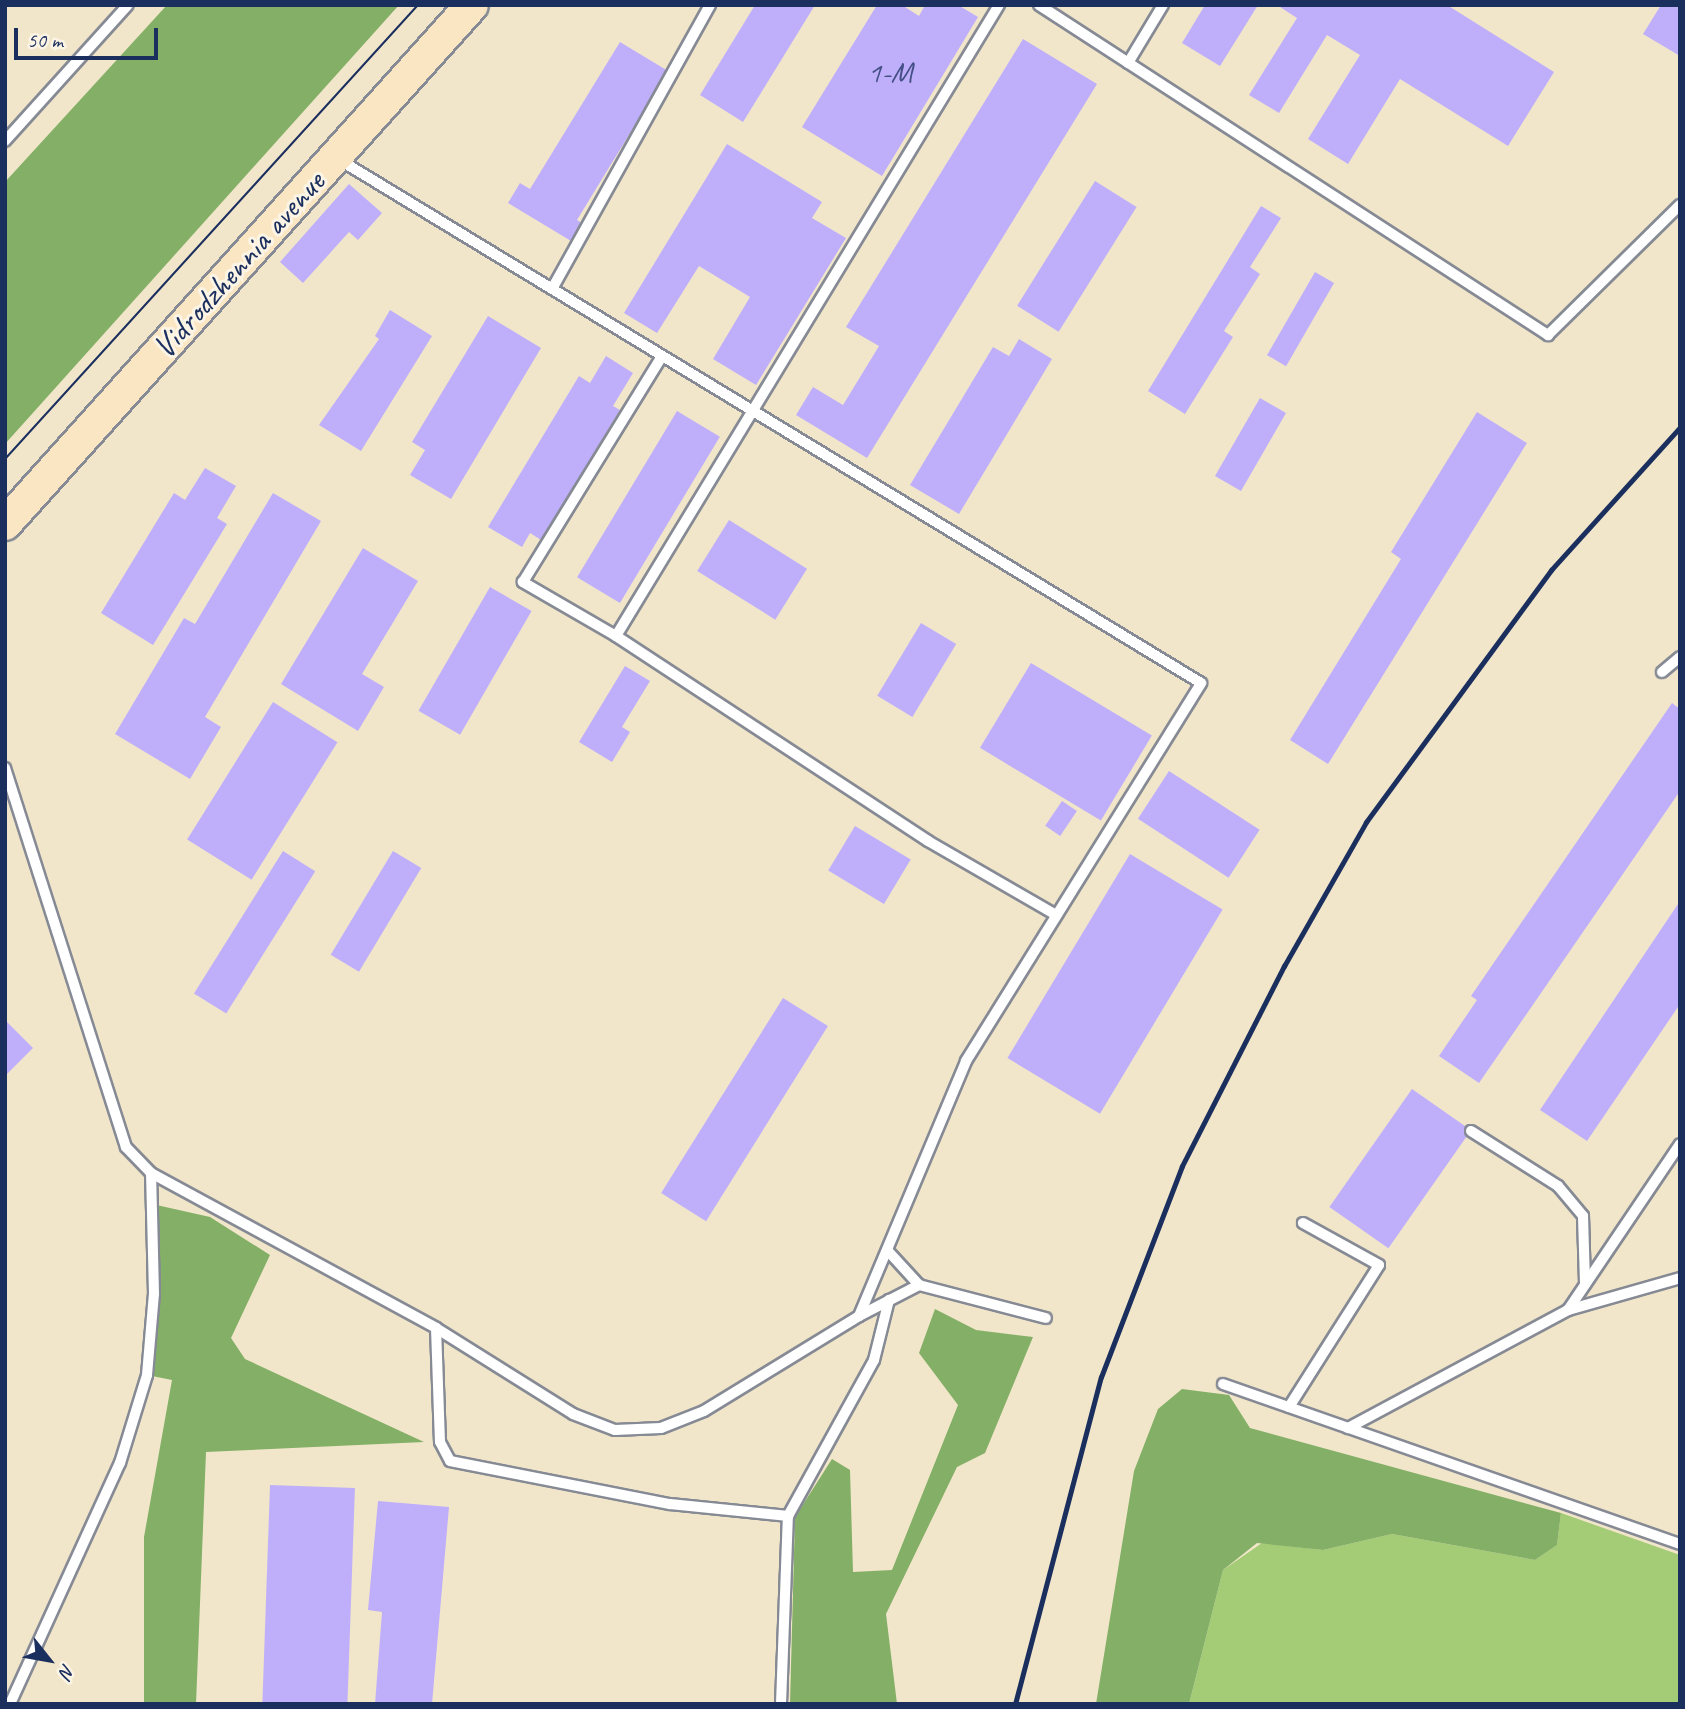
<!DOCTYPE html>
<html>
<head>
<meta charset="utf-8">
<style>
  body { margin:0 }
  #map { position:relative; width:1685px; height:1709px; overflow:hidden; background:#f1e6ca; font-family:Caveat,sans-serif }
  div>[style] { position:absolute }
  .green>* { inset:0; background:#a4cb76 }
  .forest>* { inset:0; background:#83af67 }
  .building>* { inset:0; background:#bfaffb; transform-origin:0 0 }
  .roads { filter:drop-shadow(2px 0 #868a94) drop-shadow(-2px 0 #868a94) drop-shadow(0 2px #868a94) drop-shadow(0 -2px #868a94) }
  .lane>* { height:10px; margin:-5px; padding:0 5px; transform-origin:5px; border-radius:5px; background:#fff }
  .secondary>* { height:32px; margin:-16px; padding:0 16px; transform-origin:16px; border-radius:16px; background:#fbe6c3 }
  .tram>* { height:2px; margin:-1px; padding:0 1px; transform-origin:1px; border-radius:1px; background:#1b2f5e }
  .rail>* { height:5px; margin:-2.5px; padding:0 2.5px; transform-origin:2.5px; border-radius:2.5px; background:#1b2f5e }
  span { translate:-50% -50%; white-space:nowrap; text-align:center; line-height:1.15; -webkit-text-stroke:6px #fcf5e5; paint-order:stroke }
  .number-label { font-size:30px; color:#444f85 }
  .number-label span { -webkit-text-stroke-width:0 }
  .street-label { font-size:33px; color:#1b2f5e }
  .frame { position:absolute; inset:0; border:7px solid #1b2f5e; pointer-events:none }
  .north { position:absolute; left:14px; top:1625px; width:70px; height:70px; -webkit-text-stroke:5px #fcf5e5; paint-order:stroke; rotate:121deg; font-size:19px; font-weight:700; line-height:28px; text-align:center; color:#1b2f5e }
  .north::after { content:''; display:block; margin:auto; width:24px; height:32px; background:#1b2f5e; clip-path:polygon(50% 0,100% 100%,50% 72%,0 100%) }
  .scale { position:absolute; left:14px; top:28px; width:144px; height:32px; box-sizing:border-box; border:4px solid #1b2f5e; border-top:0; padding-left:9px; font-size:21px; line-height:24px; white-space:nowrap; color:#1b2f5e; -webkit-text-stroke:5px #fcf5e5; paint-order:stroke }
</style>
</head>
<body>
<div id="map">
  <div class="green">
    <i style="clip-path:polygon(1561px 1513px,1680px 1555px,1680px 1704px,1189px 1704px,1223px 1570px,1262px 1543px,1323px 1550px,1392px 1534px,1535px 1560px,1557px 1545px)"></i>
  </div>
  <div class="forest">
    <i style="clip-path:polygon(167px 5px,399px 5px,5px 444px,5px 182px)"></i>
    <i style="clip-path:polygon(152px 1204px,210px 1217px,270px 1255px,231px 1338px,245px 1359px,424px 1442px,206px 1452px,196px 1704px,144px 1704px,144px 1537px,172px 1380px,147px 1375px)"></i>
    <i style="clip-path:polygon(935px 1309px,976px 1330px,1033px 1337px,985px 1453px,957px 1467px,886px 1614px,897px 1704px,790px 1704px,795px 1517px,832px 1459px,850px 1470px,853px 1572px,892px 1570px,958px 1405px,919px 1353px)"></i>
    <i style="clip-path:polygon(1182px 1389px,1229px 1395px,1250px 1428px,1561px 1513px,1557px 1545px,1535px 1560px,1392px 1534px,1323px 1550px,1257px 1543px,1223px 1570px,1189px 1704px,1096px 1704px,1134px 1471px,1158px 1409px)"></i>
  </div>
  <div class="building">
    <i style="clip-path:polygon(755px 5px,815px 5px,743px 122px,700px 95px)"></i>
    <i style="clip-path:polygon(877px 5px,902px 5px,919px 16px,925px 5px,958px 5px,978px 17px,882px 176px,802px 127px)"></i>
    <i style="clip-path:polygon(1205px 5px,1258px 5px,1220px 66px,1182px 43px)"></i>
    <i style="clip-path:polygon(1277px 5px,1447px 5px,1554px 72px,1508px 146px,1400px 79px,1348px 164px,1308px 139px,1360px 55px,1327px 35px,1279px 113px,1249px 95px,1297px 18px)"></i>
    <i style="clip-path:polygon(1661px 5px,1680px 5px,1680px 56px,1643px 34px)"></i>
    <i style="clip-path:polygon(1023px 39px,1097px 84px,867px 458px,796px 415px,813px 387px,843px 405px,879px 346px,846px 327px)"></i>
    <i style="clip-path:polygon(620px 42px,668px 71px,577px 220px,582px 223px,571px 241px,508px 203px,520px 183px,530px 189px)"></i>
    <i style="clip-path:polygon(727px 144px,822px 202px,812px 218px,846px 238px,756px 385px,713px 359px,750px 297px,699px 266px,657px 333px,624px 313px)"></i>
    <i style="left:1095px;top:181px;width:49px;height:147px;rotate:32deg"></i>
    <i style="clip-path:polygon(349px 184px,382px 213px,358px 240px,349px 232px,303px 283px,280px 262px)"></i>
    <i style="clip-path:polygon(1261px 206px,1281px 218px,1250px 267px,1260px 274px,1224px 331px,1233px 337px,1185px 414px,1148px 391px)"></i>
    <i style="left:1315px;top:272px;width:22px;height:96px;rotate:30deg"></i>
    <i style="clip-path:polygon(390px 310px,432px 336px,361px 451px,319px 425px,379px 339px,375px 336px)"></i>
    <i style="clip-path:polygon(488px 316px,541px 348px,451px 499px,410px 475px,425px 450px,412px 442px)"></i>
    <i style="clip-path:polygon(1019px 339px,1052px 359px,959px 514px,910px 485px,993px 347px,1009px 356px)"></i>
    <i style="clip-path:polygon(606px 356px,633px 373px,613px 406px,620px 410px,541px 540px,530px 533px,522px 547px,488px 527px,579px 376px,590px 383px)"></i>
    <i style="left:1260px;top:398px;width:30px;height:90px;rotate:30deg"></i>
    <i style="left:677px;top:411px;width:50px;height:194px;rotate:31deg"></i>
    <i style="clip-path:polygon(1477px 412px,1527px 443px,1328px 764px,1290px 740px,1401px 559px,1391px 552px)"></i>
    <i style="clip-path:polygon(205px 468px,236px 486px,217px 518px,227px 524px,153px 645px,101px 613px,174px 493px,185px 500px)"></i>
    <i style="clip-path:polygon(273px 493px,321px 521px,205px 717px,221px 727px,190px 779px,115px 734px,184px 618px,195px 624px)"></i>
    <i style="left:729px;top:520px;width:92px;height:60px;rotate:32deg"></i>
    <i style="clip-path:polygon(363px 548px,418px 581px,362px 674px,384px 687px,358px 731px,281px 684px)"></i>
    <i style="left:490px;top:587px;width:48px;height:143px;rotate:30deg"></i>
    <i style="left:921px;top:623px;width:41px;height:85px;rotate:31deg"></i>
    <i style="left:1031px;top:663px;width:141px;height:99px;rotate:31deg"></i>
    <i style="clip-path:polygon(625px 666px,650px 681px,622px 727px,630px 732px,612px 762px,579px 742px)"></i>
    <i style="left:273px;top:702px;width:76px;height:162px;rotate:32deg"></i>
    <i style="clip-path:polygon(1672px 703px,1680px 709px,1680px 791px,1479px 1083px,1439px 1056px,1477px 1000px,1471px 996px)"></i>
    <i style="left:1169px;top:771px;width:108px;height:57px;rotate:33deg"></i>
    <i style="left:1062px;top:801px;width:18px;height:30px;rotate:34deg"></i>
    <i style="left:855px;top:826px;width:65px;height:52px;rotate:31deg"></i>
    <i style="left:283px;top:851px;width:38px;height:168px;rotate:32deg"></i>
    <i style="left:393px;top:851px;width:33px;height:121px;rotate:31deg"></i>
    <i style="left:1130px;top:854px;width:108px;height:238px;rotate:31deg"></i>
    <i style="clip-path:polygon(1680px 901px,1680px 1004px,1587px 1141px,1540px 1110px)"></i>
    <i style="left:783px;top:998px;width:53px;height:230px;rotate:32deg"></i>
    <i style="clip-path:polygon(5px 1020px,33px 1048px,5px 1076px)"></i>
    <i style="left:1412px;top:1089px;width:72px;height:144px;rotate:35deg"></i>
    <i style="left:270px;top:1485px;width:85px;height:219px;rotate:2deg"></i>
    <i style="clip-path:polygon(378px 1501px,449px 1507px,432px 1704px,375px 1704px,382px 1612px,368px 1610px)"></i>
  </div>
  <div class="roads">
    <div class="lane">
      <i style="left:999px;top:5px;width:738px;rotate:121.26deg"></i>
      <i style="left:616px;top:636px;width:373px;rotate:33.3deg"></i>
      <i style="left:928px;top:841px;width:148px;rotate:30deg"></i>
      <i style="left:1039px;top:5px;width:607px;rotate:32.96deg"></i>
      <i style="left:1548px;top:335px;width:185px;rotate:-44.6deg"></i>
      <i style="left:1128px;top:63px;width:68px;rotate:-58.9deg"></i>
      <i style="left:5px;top:141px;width:183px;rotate:-47.9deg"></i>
      <i style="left:552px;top:289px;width:325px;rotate:-60.9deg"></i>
      <i style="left:616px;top:636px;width:108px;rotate:-149.9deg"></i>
      <i style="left:523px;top:582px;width:265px;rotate:-58.4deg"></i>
      <i style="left:1662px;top:672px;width:23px;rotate:-40deg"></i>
      <i style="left:5px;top:768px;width:398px;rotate:72.3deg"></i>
      <i style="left:126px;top:1147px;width:36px;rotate:46deg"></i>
      <i style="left:151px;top:1173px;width:324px;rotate:28.5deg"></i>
      <i style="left:436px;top:1328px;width:162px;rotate:32.1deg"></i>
      <i style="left:573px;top:1414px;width:45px;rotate:20.9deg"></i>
      <i style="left:615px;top:1430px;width:46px;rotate:-2.5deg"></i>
      <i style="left:661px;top:1428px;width:46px;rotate:-21.6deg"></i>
      <i style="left:704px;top:1411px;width:182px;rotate:-31.5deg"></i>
      <i style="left:859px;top:1316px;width:277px;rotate:-67.2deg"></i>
      <i style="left:966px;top:1061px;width:445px;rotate:-58.1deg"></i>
      <i style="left:1201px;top:683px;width:1010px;rotate:-148.73deg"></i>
      <i style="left:1471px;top:1131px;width:103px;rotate:32.3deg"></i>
      <i style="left:1558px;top:1186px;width:39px;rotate:50deg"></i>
      <i style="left:1583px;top:1216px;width:68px;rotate:88.3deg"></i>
      <i style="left:888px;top:1251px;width:46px;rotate:47.6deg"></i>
      <i style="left:1568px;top:1310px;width:200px;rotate:-56deg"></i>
      <i style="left:859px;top:1316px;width:68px;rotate:-27.3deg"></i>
      <i style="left:919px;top:1285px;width:131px;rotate:14.6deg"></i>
      <i style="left:436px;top:1328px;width:114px;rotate:88deg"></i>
      <i style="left:440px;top:1442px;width:21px;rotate:62deg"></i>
      <i style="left:450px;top:1461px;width:224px;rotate:11.1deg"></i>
      <i style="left:670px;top:1504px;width:119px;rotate:5.8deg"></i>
      <i style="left:1223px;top:1384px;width:484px;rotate:19.3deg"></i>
      <i style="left:1289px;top:1407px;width:168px;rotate:-57.6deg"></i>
      <i style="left:1379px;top:1265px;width:87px;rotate:-151.1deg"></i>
      <i style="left:1348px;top:1428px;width:250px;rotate:-28.2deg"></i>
      <i style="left:1568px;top:1310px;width:116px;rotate:-15.9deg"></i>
      <i style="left:10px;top:1704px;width:265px;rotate:-65.5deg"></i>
      <i style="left:120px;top:1463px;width:92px;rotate:-72.9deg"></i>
      <i style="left:147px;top:1375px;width:81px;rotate:-85.1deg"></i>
      <i style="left:154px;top:1294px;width:121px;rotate:-91.4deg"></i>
      <i style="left:781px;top:1704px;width:188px;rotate:-87.9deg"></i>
      <i style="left:788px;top:1516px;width:178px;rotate:-61.1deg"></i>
      <i style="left:874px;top:1360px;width:62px;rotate:-76deg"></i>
    </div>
    <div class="secondary">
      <i style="left:5px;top:524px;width:698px;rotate:-48.02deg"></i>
    </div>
  </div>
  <div class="tram">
    <i style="left:5px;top:459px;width:614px;rotate:-47.71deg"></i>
  </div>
  <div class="rail">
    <i style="left:1015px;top:1704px;width:338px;rotate:-75.3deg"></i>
    <i style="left:1101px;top:1377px;width:226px;rotate:-69deg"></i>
    <i style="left:1182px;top:1166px;width:225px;rotate:-63deg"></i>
    <i style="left:1284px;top:966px;width:166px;rotate:-60.3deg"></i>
    <i style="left:1366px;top:822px;width:313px;rotate:-53.7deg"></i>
    <i style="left:1551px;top:570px;width:193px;rotate:-47.9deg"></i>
  </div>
  <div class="number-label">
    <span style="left:890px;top:72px">1-М</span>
  </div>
  <div class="street-label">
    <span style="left:239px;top:265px;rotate:-48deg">Vidrodzhennia avenue</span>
  </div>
  <div class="frame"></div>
  <div class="north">N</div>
  <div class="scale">50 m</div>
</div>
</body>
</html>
